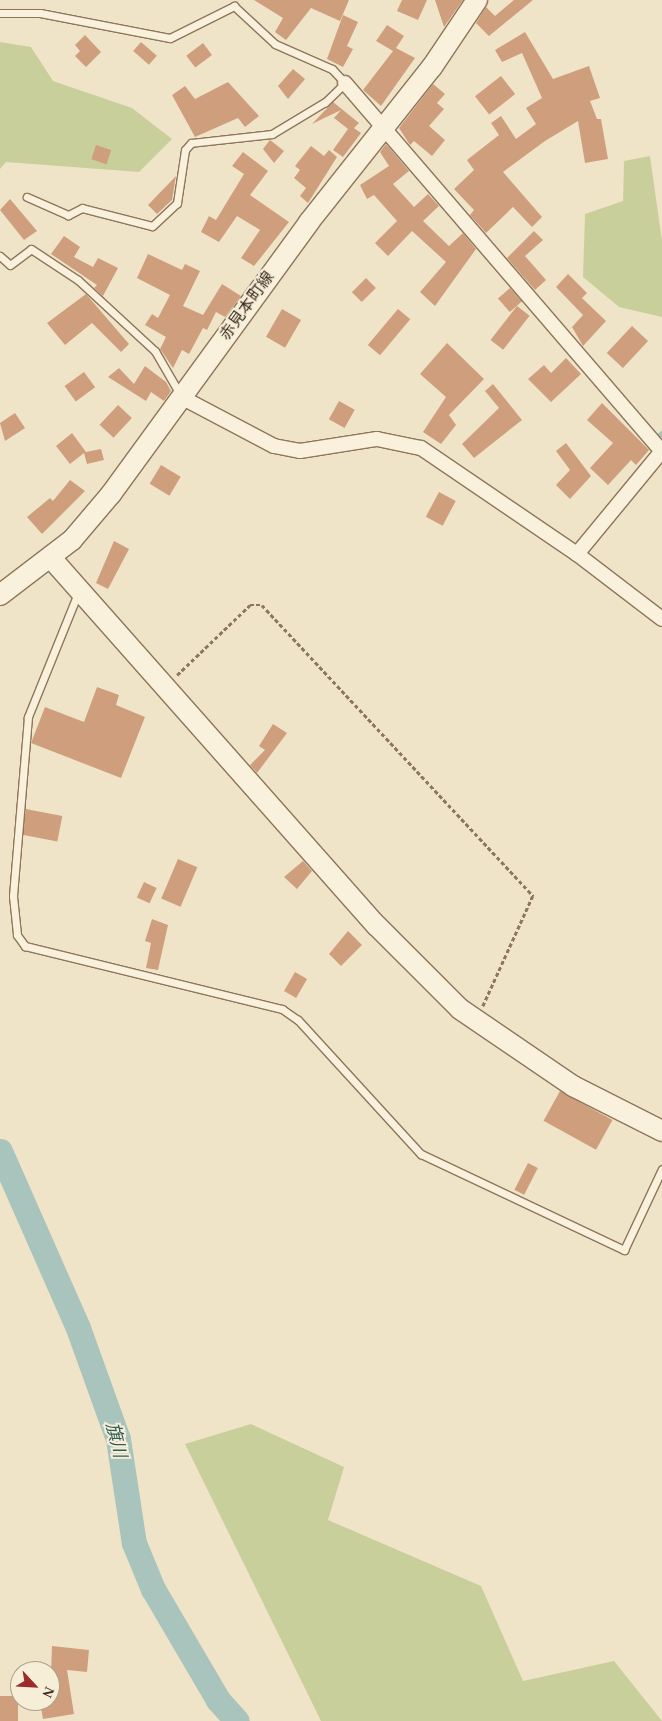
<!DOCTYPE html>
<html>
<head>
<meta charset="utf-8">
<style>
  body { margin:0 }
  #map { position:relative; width:662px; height:1721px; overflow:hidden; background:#f0e4c8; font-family:"Times New Roman","Noto Sans JP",serif }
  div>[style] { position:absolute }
  .green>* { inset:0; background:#c9cf9b }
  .stream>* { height:4.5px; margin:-2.25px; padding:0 2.25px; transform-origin:2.25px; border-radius:2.25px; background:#a9c4bc }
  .river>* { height:25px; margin:-12.5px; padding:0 12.5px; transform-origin:12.5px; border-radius:12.5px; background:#a9c4bc }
  .building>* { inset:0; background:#cf9f7d; transform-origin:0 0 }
  .path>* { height:2.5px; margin-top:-1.25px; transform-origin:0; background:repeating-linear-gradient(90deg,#8d765c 0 4px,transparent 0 6.5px) }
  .roads { filter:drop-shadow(1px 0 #8d765c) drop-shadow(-1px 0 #8d765c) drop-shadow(0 1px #8d765c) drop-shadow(0 -1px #8d765c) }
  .lane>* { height:7px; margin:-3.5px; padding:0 3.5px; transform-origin:3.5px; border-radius:3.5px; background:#faf1dc }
  .street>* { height:14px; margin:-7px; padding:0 7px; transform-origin:7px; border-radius:7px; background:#faf1dc }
  .secondary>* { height:20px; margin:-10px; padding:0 10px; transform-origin:10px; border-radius:10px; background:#faf1dc }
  span { translate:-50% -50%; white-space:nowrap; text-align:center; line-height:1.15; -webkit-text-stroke:4px #f7eed8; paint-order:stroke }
  .street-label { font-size:16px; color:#3d2e20 }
  .water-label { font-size:18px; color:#2f5d5a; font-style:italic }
  .north { position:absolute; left:10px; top:1661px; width:50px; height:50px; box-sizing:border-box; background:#f7eed8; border:1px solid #ada18e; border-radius:50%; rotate:115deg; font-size:14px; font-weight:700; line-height:20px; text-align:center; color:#3d2e20 }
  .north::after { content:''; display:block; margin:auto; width:18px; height:22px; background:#9e2a2b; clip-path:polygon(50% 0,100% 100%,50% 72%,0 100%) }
</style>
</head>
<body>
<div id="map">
  <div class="green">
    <i style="clip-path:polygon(0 42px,31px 47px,53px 81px,132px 108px,172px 139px,139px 172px,6px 162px,0 169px)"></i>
    <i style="clip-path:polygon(650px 156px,662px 241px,662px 317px,619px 307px,583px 277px,585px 214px,623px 201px,624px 161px)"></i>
    <i style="clip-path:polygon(251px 1424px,344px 1467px,328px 1520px,481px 1586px,523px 1681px,614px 1661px,662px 1721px,321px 1721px,185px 1444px)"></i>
  </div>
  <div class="stream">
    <i style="left:659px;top:435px;width:4px;rotate:-34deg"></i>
  </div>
  <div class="river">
    <i style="left:0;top:1151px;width:193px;rotate:66.2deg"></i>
    <i style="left:78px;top:1328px;width:118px;rotate:70.2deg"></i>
    <i style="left:118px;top:1439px;width:105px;rotate:81.3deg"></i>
    <i style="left:134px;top:1543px;width:50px;rotate:67.6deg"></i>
    <i style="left:153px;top:1589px;width:129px;rotate:59.6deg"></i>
    <i style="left:218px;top:1700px;width:28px;rotate:48deg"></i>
  </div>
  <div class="building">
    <i style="clip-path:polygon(254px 0,349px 0,340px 21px,311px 8px,286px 40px,275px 32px,283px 18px)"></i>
    <i style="clip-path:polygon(402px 0,427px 0,418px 20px,397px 11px)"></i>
    <i style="clip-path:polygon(435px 0,463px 0,444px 27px)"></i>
    <i style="clip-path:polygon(514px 0,533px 0,489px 36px,476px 23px,486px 7px,495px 16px)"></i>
    <i style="clip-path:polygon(343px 15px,358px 22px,347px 46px,353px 49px,343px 67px,327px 59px)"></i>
    <i style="clip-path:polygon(387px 25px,404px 36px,396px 48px,415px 58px,381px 106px,363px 90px,393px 51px,376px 41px)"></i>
    <i style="clip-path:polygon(525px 32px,553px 79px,589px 66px,600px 98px,590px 101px,597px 119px,601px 119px,608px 159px,585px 163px,578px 121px,545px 141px,503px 172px,542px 217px,532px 227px,513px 207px,486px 233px,470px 215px,474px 210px,454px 189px,474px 170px,467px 160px,499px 135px,491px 123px,501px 116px,516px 139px,536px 124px,526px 108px,542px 98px,522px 53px,502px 62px,495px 50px)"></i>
    <i style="clip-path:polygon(85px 35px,101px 52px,86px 67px,75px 56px,80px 51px,75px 45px)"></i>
    <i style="left:141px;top:42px;width:21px;height:12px;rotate:41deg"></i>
    <i style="left:203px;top:43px;width:15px;height:21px;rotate:53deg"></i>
    <i style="clip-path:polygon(293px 69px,305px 79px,288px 99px,278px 86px)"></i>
    <i style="left:501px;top:76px;width:23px;height:33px;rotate:52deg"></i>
    <i style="clip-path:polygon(228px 82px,259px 116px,245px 127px,238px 118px,195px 137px,172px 95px,185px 86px,195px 99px)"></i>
    <i style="clip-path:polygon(433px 84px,445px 94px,437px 103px,444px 109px,429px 126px,445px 140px,432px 156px,414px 141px,410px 145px,399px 128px)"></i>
    <i style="clip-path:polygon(333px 102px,359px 123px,354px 128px,361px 133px,343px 157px,333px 150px,348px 129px,334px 118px,341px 110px,312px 124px)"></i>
    <i style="clip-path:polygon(270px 140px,284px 151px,274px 163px,263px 149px)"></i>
    <i style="clip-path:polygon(386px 144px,409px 171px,393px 184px,414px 207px,428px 194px,439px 206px,423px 221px,449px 246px,463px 233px,476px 249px,435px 306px,420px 292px,446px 262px,412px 231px,388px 256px,375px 243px,397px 221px,374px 195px,367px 199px,360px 185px,389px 166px,380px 152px)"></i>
    <i style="left:96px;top:145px;width:16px;height:15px;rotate:18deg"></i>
    <i style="clip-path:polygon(311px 146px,324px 156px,329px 150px,337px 157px,308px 203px,300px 196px,306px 188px,294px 178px,300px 170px,295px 166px)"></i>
    <i style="clip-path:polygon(243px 152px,268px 171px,250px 195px,289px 222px,254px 266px,241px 258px,260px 230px,237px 216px,219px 242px,201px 232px,209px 216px,216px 220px,244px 174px,232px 166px)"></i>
    <i style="clip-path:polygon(176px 176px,172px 200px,157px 214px,148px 205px)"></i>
    <i style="clip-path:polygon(10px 199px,37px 231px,24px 240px,0 210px)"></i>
    <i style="clip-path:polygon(534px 231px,543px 240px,525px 256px,546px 280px,535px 290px,507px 258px)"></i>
    <i style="clip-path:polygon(64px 236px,80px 247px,74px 257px,93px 267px,98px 258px,118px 268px,103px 296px,94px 288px,97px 285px,51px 254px)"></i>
    <i style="clip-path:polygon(148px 254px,182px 270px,185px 264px,200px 271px,183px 306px,203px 315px,222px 284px,241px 296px,225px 317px,216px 312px,207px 330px,203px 328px,189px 354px,182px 350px,173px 368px,160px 349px,166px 337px,145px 325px,152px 314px,158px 318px,170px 295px,137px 278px)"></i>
    <i style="clip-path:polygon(568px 274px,587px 293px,582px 298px,606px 321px,583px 346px,572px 327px,583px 315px,556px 287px)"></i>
    <i style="left:366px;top:278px;width:14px;height:20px;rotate:45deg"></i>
    <i style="left:510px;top:288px;width:18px;height:16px;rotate:49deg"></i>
    <i style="clip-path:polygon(86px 294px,129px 344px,121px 352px,92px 323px,65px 345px,47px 323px)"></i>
    <i style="left:517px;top:306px;width:16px;height:43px;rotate:38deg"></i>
    <i style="left:282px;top:309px;width:22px;height:32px;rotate:30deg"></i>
    <i style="left:398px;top:309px;width:16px;height:47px;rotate:40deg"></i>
    <i style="left:632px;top:326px;width:22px;height:37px;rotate:43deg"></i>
    <i style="clip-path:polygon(447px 343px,484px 379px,449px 415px,456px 425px,441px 444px,423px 432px,446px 397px,420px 374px)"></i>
    <i style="clip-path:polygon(566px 358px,581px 374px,551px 402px,528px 379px,544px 365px,551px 373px)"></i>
    <i style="clip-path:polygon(145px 366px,166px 382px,171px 391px,164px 401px,151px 392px,146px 401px,108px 377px,119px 368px,134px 384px)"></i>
    <i style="left:84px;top:372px;width:19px;height:24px;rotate:54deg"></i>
    <i style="clip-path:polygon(493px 384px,522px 420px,474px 458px,462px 444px,499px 408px,485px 391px)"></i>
    <i style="left:339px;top:401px;width:18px;height:21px;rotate:29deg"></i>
    <i style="clip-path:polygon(602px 403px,649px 450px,636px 465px,631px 460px,608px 485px,590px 468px,613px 443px,587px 420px)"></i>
    <i style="left:118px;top:405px;width:19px;height:27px;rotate:43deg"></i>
    <i style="clip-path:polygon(15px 413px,25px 428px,5px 441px,0 423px)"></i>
    <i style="clip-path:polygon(72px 433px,86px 452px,101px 449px,104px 460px,87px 464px,84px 453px,70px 464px,56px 446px)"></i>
    <i style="clip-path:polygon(566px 443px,591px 476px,570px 499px,556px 485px,570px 470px,556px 451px)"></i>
    <i style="left:161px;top:465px;width:23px;height:22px;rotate:31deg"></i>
    <i style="clip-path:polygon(70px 480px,85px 491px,42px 534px,27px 517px,50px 498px,53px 501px)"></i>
    <i style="left:439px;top:492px;width:19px;height:28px;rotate:28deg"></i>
    <i style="clip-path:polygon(114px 541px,129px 549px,108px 589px,96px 583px)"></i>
    <i style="clip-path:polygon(97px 687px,119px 695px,116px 705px,145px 717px,121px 778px,31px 743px,45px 707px,84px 722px)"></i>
    <i style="clip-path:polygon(273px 724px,287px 733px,257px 773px,250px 765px,265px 750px,259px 746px)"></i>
    <i style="left:26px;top:809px;width:37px;height:26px;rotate:11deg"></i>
    <i style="left:178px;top:859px;width:21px;height:43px;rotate:23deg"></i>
    <i style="clip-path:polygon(303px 861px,312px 871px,297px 889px,284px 877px)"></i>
    <i style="left:144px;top:882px;width:14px;height:17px;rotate:25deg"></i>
    <i style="clip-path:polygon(152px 919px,168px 925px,158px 970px,146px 968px,151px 943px,145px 941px)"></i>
    <i style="clip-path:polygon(348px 931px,362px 945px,341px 966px,329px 954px)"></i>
    <i style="left:295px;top:972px;width:14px;height:22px;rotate:30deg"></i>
    <i style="left:560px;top:1091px;width:60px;height:34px;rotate:29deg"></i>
    <i style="left:528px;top:1163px;width:11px;height:30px;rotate:27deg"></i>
    <i style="clip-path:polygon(52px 1646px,89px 1650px,87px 1672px,67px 1670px,74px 1714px,43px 1719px,41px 1708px,50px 1701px)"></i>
    <i style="left:0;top:1696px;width:18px;height:25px"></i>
  </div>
  <div class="path">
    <i style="left:177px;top:675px;width:101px;rotate:-43.8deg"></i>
    <i style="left:250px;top:605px;width:12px"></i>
    <i style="left:262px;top:605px;width:398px;rotate:47deg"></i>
    <i style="left:533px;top:896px;width:121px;rotate:114.4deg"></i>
  </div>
  <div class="roads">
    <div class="lane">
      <i style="left:0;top:13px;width:40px"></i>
      <i style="left:40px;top:13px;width:132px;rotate:10.9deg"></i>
      <i style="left:170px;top:38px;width:72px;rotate:-26.6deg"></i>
      <i style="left:234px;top:6px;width:56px;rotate:42.8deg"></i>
      <i style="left:275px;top:44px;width:62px;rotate:23.7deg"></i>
      <i style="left:332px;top:69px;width:19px;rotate:47deg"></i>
      <i style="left:345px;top:83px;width:28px;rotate:136deg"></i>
      <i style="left:325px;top:102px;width:62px;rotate:148.9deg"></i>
      <i style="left:272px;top:134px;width:81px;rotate:173.7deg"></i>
      <i style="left:191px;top:143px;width:9px;rotate:131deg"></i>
      <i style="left:185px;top:150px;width:54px;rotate:98.6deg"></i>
      <i style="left:177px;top:203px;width:34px;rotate:137deg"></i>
      <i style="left:152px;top:226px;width:72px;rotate:-165.6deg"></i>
      <i style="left:82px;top:208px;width:16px;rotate:153deg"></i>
      <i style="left:68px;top:215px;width:45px;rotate:-156.3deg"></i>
      <i style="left:0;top:256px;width:13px;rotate:42deg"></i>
      <i style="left:10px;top:265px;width:26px;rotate:-37deg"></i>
      <i style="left:31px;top:249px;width:56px;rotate:33.4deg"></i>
      <i style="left:78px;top:280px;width:105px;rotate:42.7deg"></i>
      <i style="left:155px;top:351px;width:52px;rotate:60deg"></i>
      <i style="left:78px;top:593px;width:134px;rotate:112deg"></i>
      <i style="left:28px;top:717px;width:180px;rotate:94.8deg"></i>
      <i style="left:13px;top:896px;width:39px;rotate:84deg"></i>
      <i style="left:17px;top:935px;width:14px;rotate:54deg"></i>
      <i style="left:25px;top:946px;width:265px;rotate:13.8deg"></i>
      <i style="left:282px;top:1009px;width:19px;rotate:35deg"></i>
      <i style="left:298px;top:1020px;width:182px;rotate:47.5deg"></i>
      <i style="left:421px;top:1154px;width:225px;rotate:25.3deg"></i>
      <i style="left:624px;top:1250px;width:89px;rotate:-64.9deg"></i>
    </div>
    <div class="street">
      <i style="left:345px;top:83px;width:486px;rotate:49.3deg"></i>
      <i style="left:181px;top:397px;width:105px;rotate:27.8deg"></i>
      <i style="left:274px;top:446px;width:26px;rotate:11deg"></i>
      <i style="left:300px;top:451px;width:78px;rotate:-8.9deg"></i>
      <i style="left:377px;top:439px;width:45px;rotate:11.6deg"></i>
      <i style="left:421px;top:448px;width:189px;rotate:34.2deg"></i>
      <i style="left:577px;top:554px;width:107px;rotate:37.4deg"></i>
      <i style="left:577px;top:554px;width:132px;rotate:-50.5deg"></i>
    </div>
    <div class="secondary">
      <i style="left:51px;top:558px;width:492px;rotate:48.5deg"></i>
      <i style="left:377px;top:926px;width:117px;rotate:45deg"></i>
      <i style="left:460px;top:1009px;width:137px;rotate:34.3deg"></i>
      <i style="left:573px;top:1086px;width:100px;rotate:26.8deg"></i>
      <i style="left:0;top:595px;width:91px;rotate:-37.4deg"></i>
      <i style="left:72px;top:540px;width:60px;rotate:-49.7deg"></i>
      <i style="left:111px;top:494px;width:336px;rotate:-53.9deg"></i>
      <i style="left:309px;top:222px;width:198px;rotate:-51.6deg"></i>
      <i style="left:432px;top:67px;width:81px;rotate:-56.1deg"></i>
    </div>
  </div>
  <div class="street-label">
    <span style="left:247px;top:306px;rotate:-54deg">赤見本町線</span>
  </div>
  <div class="water-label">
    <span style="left:116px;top:1440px;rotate:76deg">旗川</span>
  </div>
  <div class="north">N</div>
</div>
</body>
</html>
